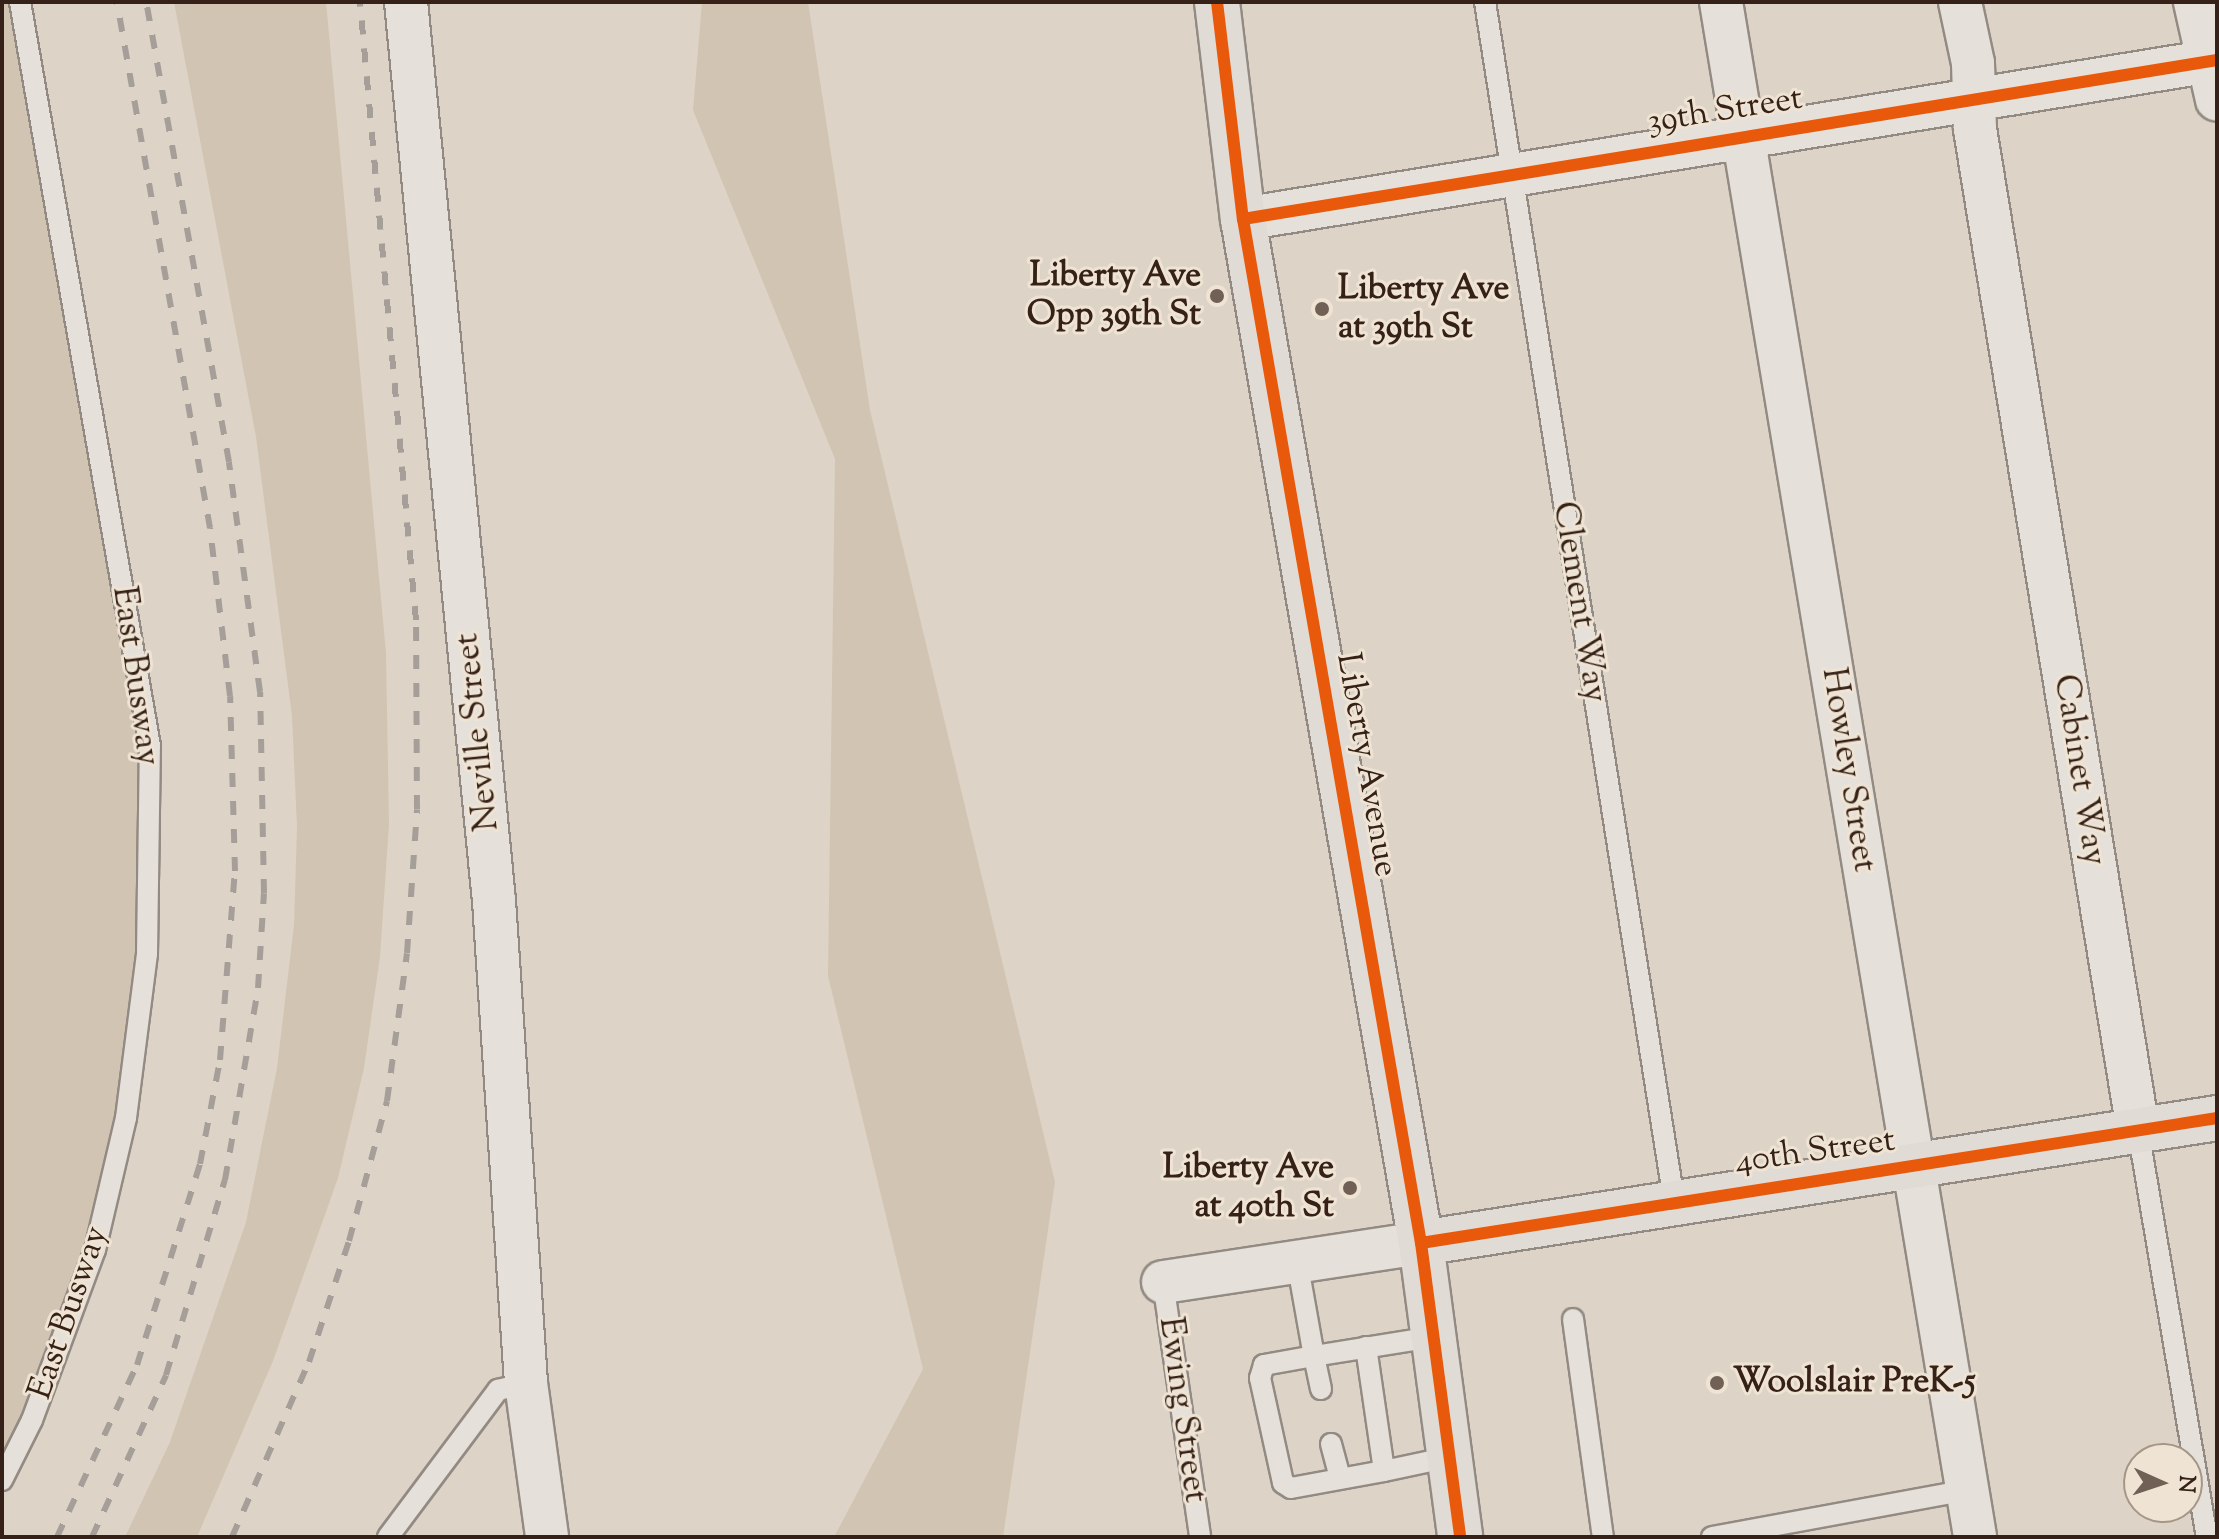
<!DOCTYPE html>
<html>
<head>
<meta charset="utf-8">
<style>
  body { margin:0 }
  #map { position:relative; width:2219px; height:1539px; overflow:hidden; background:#ddd4c7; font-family:"Sorts Mill Goudy",serif }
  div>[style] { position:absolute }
  .green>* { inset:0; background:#d2c4b2 }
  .roads { filter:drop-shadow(2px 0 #938b83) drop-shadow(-2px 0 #938b83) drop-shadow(0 2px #938b83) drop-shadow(0 -2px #938b83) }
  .lane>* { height:20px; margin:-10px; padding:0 10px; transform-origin:10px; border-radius:10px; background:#e5e0da }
  .street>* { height:42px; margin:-21px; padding:0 21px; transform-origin:21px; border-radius:21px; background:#e5e0da }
  .primary>* { height:44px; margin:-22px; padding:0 22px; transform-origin:22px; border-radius:22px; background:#e0dbd4 }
  .rail>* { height:6px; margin-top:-3px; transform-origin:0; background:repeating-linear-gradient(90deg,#a69f99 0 14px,transparent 0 28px) }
  .cycleway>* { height:12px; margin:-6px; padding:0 6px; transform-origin:6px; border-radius:6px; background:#e8590c }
  .dots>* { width:22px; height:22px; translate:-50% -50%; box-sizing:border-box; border:4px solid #efe4d4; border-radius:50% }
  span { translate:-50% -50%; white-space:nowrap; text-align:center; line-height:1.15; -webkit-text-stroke:6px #efe4d4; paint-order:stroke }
  .street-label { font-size:34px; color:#352117 }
  .poi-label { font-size:34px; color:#352117; font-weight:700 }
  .right { translate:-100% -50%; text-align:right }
  .left { translate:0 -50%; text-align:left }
  .frame { position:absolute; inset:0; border:4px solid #352117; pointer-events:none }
  .north { position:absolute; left:2123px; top:1443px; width:80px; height:80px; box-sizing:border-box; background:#efe4d4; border:2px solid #a59688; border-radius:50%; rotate:93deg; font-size:22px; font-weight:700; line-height:32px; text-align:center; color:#352117 }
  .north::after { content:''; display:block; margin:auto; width:28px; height:36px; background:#706055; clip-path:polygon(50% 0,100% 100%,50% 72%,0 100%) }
</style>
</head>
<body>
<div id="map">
  <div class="green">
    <i style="clip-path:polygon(2px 2px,20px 2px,150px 746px,147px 954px,95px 1250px,2px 1480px)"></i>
    <i style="clip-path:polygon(174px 2px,326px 2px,386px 653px,389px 824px,380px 957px,364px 1068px,338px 1178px,273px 1361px,197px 1537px,125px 1537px,170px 1442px,246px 1222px,277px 1068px,294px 925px,297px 827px,292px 716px,256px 437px)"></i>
    <i style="clip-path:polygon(702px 2px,808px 2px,870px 410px,1055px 1182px,1003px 1537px,834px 1537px,923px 1369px,828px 976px,835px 459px,693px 110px)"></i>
  </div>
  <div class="roads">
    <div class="lane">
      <i style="left:1485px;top:2px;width:1214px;rotate:81.04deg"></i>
      <i style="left:2138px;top:1130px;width:413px;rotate:80.4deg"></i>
      <i style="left:1297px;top:1261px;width:97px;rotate:79.9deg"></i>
      <i style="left:1314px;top:1356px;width:121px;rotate:-9.1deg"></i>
      <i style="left:1163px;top:1282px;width:258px;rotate:81.7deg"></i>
      <i style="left:1573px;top:1319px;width:220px;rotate:82.2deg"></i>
      <i style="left:1366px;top:1347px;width:125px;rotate:81.7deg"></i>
      <i style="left:1384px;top:1471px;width:67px;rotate:-12deg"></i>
      <i style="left:1321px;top:1389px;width:34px;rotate:-102deg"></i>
      <i style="left:1314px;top:1356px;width:51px;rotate:169.8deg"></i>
      <i style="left:1264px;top:1365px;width:14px;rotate:107deg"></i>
      <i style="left:1260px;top:1378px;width:107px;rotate:77.6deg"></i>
      <i style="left:1283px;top:1483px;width:9px;rotate:32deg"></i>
      <i style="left:1291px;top:1488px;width:95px;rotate:-10.4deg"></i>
      <i style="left:1331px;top:1444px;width:35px;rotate:75deg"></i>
      <i style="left:2px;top:1480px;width:67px;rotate:-63.4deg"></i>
      <i style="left:32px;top:1420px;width:181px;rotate:-69.7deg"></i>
      <i style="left:95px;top:1250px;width:136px;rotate:-76.8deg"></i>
      <i style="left:126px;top:1118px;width:165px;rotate:-82.7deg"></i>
      <i style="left:147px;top:954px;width:208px;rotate:-89.2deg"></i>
      <i style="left:150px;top:746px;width:755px;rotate:-99.91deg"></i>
      <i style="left:388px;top:1537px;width:184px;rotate:-53.2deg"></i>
      <i style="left:498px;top:1390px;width:29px;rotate:-14deg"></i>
      <i style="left:1712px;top:1537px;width:260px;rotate:-10.4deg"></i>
    </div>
    <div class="street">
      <i style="left:406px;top:2px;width:903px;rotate:84.41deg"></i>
      <i style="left:494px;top:901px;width:483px;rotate:86.2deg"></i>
      <i style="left:526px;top:1383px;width:155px;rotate:82.2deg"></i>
      <i style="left:1721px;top:2px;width:1556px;rotate:80.6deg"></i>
      <i style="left:1960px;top:2px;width:62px;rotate:78deg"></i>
      <i style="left:1973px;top:63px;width:66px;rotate:88.3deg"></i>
      <i style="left:1975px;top:129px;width:1014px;rotate:80.75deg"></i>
      <i style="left:2195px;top:2px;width:100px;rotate:77.3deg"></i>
      <i style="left:1243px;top:219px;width:987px;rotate:-9.27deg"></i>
      <i style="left:1163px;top:1282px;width:261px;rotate:-8.6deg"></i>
    </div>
    <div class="primary">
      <i style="left:1217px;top:2px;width:219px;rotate:83.2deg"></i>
      <i style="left:1243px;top:219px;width:1039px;rotate:80.14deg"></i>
      <i style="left:1421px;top:1243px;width:297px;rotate:82.4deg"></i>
      <i style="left:1421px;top:1243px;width:806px;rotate:-8.92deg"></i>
    </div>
  </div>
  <div class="rail">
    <i style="left:57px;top:1537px;width:190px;rotate:-65.1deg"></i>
    <i style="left:137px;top:1365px;width:211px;rotate:-72.6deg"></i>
    <i style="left:200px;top:1164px;width:106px;rotate:-79.1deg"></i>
    <i style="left:220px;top:1060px;width:190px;rotate:-85.5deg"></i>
    <i style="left:235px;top:871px;width:175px;rotate:-91.6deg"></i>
    <i style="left:230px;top:696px;width:169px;rotate:-96.8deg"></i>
    <i style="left:210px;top:528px;width:534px;rotate:-100.03deg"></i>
    <i style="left:92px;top:1537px;width:178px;rotate:-65.4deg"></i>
    <i style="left:166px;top:1375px;width:204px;rotate:-73.2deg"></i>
    <i style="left:225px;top:1180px;width:195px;rotate:-80.2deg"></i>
    <i style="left:258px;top:988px;width:95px;rotate:-86.4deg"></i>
    <i style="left:264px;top:893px;width:201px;rotate:-91.1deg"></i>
    <i style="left:260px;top:692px;width:232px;rotate:-97.7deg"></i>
    <i style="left:229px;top:462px;width:467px;rotate:-100.2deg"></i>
    <i style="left:232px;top:1537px;width:191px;rotate:-66.3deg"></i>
    <i style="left:309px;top:1362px;width:127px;rotate:-71.7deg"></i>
    <i style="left:349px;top:1241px;width:145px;rotate:-74.8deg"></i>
    <i style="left:387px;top:1101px;width:149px;rotate:-82.3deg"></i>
    <i style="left:407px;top:953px;width:144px;rotate:-86deg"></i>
    <i style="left:417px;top:809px;width:189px;rotate:-90.3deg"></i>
    <i style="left:416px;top:620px;width:621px;rotate:-95.18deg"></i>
  </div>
  <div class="cycleway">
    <i style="left:1217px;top:2px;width:219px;rotate:83.2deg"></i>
    <i style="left:1243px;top:219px;width:1039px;rotate:80.14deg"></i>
    <i style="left:1421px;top:1243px;width:297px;rotate:82.4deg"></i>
    <i style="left:1243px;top:219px;width:987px;rotate:-9.27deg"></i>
    <i style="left:1421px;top:1243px;width:806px;rotate:-8.92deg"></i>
  </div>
  <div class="dots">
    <i style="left:1217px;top:296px;background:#706055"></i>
    <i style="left:1322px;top:309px;background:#706055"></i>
    <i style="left:1350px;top:1188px;background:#706055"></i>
    <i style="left:1717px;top:1383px;background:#706055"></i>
  </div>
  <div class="street-label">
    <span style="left:1725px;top:111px;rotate:-9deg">39th Street</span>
    <span style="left:1579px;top:602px;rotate:81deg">Clement Way</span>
    <span style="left:135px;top:676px;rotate:82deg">East Busway</span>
    <span style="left:478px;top:732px;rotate:-96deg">Neville Street</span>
    <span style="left:1366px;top:765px;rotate:80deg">Liberty Avenue</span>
    <span style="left:1848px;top:770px;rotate:81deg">Howley Street</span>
    <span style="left:2079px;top:770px;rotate:81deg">Cabinet Way</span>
    <span style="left:1815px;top:1152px;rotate:-8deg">40th Street</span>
    <span style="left:69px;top:1313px;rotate:-71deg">East Busway</span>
    <span style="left:1182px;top:1410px;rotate:82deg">Ewing Street</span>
  </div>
  <div class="poi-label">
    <span class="right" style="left:1201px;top:296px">Liberty Ave<br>Opp 39th St</span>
    <span class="left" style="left:1338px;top:309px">Liberty Ave<br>at 39th St</span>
    <span class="right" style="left:1334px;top:1188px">Liberty Ave<br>at 40th St</span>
    <span class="left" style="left:1733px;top:1383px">Woolslair PreK-5</span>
  </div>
  <div class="frame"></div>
  <div class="north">N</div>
</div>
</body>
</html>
